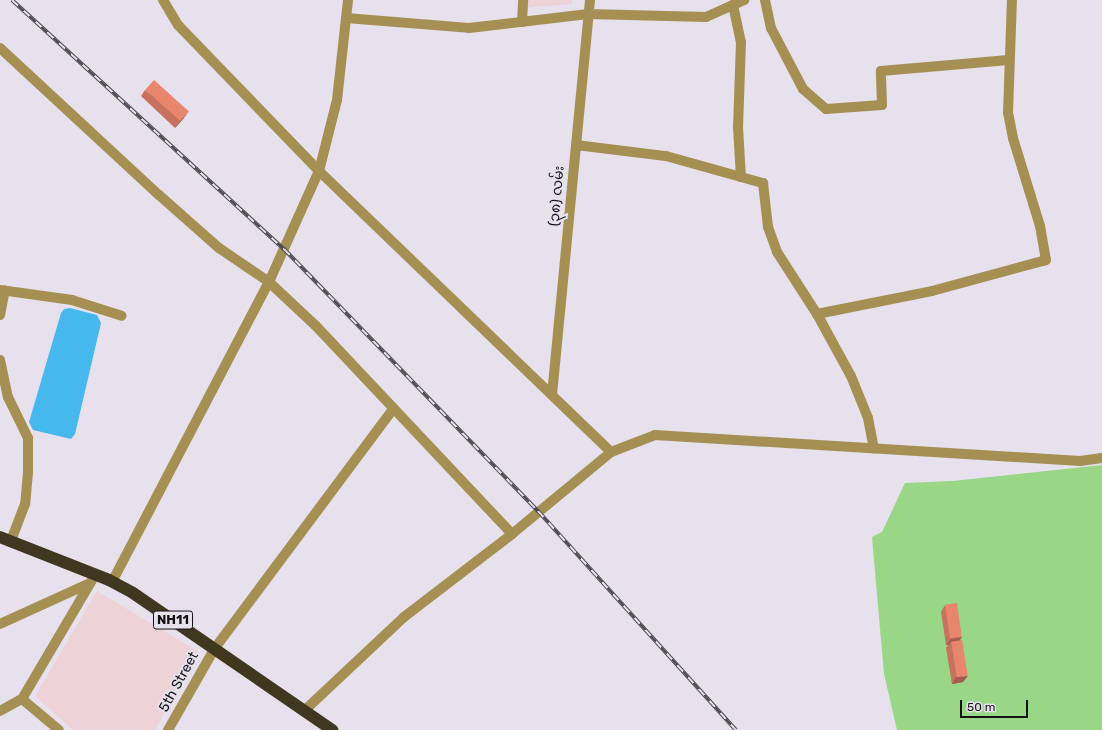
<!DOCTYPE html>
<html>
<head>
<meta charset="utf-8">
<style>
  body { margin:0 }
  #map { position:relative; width:1102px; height:730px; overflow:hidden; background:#e6e1ed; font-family:Rubik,"Noto Sans Myanmar",sans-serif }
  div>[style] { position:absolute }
  .commercial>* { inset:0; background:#edd2d7 }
  .green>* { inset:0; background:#99d685 }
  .water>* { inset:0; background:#47b8ed }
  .minor>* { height:10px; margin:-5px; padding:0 5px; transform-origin:5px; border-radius:5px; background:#a68f53 }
  .highway>* { height:12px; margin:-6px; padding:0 6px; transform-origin:6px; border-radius:6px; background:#403721 }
  .rail>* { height:4px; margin-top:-2px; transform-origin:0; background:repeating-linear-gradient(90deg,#e6e1ed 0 8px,#4a474d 0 16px); box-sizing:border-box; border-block:1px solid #4a474d }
  .wall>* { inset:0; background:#c7725e }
  .shaded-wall>* { inset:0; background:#a25d4c }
  .building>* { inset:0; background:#e7856d; transform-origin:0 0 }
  span { translate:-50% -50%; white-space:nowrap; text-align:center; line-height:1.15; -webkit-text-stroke:4px #e6e1ed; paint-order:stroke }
  .shield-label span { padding:1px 3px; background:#e6e1ed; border:1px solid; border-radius:3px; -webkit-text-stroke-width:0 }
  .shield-label { font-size:13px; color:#141216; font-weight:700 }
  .street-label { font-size:14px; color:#141216 }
  .scale { position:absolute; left:960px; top:700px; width:68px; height:18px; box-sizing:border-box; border:2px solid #141216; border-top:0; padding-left:5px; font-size:12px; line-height:14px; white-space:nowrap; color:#141216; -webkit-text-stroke:3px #e6e1ed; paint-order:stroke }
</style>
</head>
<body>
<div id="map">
  <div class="commercial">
    <i style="clip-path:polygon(519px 0,572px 0,572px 4px,519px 8px)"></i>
    <i style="clip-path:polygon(97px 591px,199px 652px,155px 730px,73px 730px,35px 696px)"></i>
  </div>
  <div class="green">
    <i style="clip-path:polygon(1102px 465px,1102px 730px,897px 730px,884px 674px,872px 537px,882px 532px,905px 483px,953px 481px)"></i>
  </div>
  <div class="water">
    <i style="clip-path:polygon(70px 308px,97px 315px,101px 323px,75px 434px,71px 439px,33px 430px,29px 422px,61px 313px,64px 309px)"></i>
  </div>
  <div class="minor">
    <i style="left:163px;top:0;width:29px;rotate:59deg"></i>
    <i style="left:178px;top:25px;width:203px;rotate:46deg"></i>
    <i style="left:319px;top:171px;width:405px;rotate:43.9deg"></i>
    <i style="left:765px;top:0;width:29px;rotate:78deg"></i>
    <i style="left:771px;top:28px;width:69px;rotate:62.3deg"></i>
    <i style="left:803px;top:89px;width:30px;rotate:41deg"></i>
    <i style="left:826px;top:109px;width:56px;rotate:-4.1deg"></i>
    <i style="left:882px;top:105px;width:34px;rotate:-92deg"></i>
    <i style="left:881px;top:71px;width:128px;rotate:-4.9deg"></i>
    <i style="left:733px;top:5px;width:38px;rotate:78deg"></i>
    <i style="left:741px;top:42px;width:85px;rotate:92deg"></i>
    <i style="left:738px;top:127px;width:50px;rotate:86.6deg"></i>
    <i style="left:346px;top:18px;width:123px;rotate:4.6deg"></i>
    <i style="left:469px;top:28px;width:120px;rotate:-6.7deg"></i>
    <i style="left:588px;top:14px;width:118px;rotate:1.5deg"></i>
    <i style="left:706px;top:17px;width:42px;rotate:-24.1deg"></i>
    <i style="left:522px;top:22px;width:22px;rotate:-87deg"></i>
    <i style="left:0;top:48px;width:217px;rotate:42.8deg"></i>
    <i style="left:159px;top:195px;width:80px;rotate:41.5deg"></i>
    <i style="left:219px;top:248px;width:60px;rotate:34.2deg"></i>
    <i style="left:269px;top:282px;width:64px;rotate:43.1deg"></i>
    <i style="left:316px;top:326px;width:286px;rotate:46.7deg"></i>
    <i style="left:576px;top:145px;width:91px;rotate:7deg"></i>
    <i style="left:666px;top:156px;width:101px;rotate:15.6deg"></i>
    <i style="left:763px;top:183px;width:44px;rotate:83.5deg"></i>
    <i style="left:768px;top:227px;width:27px;rotate:70deg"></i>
    <i style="left:777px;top:252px;width:74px;rotate:57.2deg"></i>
    <i style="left:817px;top:314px;width:71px;rotate:61.3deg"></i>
    <i style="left:851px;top:376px;width:45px;rotate:68deg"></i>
    <i style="left:868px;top:418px;width:31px;rotate:79deg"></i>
    <i style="left:0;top:290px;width:73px;rotate:7.9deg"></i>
    <i style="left:72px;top:300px;width:52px;rotate:17.7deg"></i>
    <i style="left:817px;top:314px;width:117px;rotate:-11.3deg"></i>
    <i style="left:932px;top:291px;width:118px;rotate:-15.2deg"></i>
    <i style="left:1046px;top:260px;width:35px;rotate:-100deg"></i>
    <i style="left:1040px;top:226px;width:92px;rotate:-107.1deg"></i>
    <i style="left:1013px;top:138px;width:25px;rotate:-101deg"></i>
    <i style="left:1008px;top:113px;width:113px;rotate:-88deg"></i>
    <i style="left:0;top:315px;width:25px;rotate:-79deg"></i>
    <i style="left:0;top:360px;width:38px;rotate:78deg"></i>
    <i style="left:8px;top:397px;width:46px;rotate:64deg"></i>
    <i style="left:28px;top:438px;width:34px;rotate:90deg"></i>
    <i style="left:28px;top:472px;width:32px;rotate:95deg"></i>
    <i style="left:25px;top:504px;width:40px;rotate:111deg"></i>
    <i style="left:552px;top:395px;width:397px;rotate:-84.5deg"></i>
    <i style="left:112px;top:582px;width:339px;rotate:-62.4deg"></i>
    <i style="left:269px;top:282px;width:122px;rotate:-65.8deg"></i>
    <i style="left:319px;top:171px;width:73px;rotate:-75.8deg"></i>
    <i style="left:337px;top:100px;width:101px;rotate:-83.7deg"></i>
    <i style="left:0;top:624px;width:99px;rotate:-24.5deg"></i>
    <i style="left:22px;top:699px;width:48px;rotate:40deg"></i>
    <i style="left:305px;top:710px;width:136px;rotate:-43.2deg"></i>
    <i style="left:404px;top:617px;width:136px;rotate:-37.5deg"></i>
    <i style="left:512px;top:534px;width:129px;rotate:-39.6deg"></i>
    <i style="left:611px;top:452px;width:47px;rotate:-21.1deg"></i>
    <i style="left:655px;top:435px;width:426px;rotate:3.5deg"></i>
    <i style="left:1080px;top:461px;width:22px;rotate:-8deg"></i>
    <i style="left:0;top:711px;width:25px;rotate:-29deg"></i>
    <i style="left:22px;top:699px;width:144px;rotate:-59.5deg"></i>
    <i style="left:168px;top:730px;width:95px;rotate:-60.2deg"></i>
    <i style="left:215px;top:648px;width:298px;rotate:-53.3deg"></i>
  </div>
  <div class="highway">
    <i style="left:0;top:537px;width:117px;rotate:21.5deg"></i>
    <i style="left:109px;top:580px;width:27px;rotate:28deg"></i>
    <i style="left:133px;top:593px;width:242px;rotate:34.5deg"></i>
  </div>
  <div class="rail">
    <i style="left:12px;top:0;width:369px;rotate:42.5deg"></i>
    <i style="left:284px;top:249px;width:365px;rotate:45.9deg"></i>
    <i style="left:538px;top:511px;width:295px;rotate:47.9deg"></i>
  </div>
  <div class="wall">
    <i style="clip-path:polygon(145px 90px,184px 118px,175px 128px,141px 96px)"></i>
    <i style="clip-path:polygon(945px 605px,960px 640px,963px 682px,952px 684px,946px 648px,948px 645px,946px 645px,941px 612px)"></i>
  </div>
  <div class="shaded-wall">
    <i style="clip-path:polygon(189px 111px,184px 118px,175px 128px,180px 121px)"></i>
    <i style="clip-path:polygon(962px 637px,958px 643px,951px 642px,948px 645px,946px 645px,951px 639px)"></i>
    <i style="clip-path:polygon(968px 676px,963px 682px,952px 684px,956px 677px)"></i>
  </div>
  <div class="building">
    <i style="left:154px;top:80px;width:47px;height:13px;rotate:42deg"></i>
    <i style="left:957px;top:603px;width:34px;height:12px;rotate:82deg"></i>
    <i style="left:962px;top:640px;width:36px;height:11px;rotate:81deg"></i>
  </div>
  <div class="shield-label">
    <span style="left:173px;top:620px">NH11</span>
  </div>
  <div class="street-label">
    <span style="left:557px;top:196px;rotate:-85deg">(၃၈) လမ်း</span>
    <span style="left:179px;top:682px;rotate:-61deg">5th Street</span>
  </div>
  <div class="scale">50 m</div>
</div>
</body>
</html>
